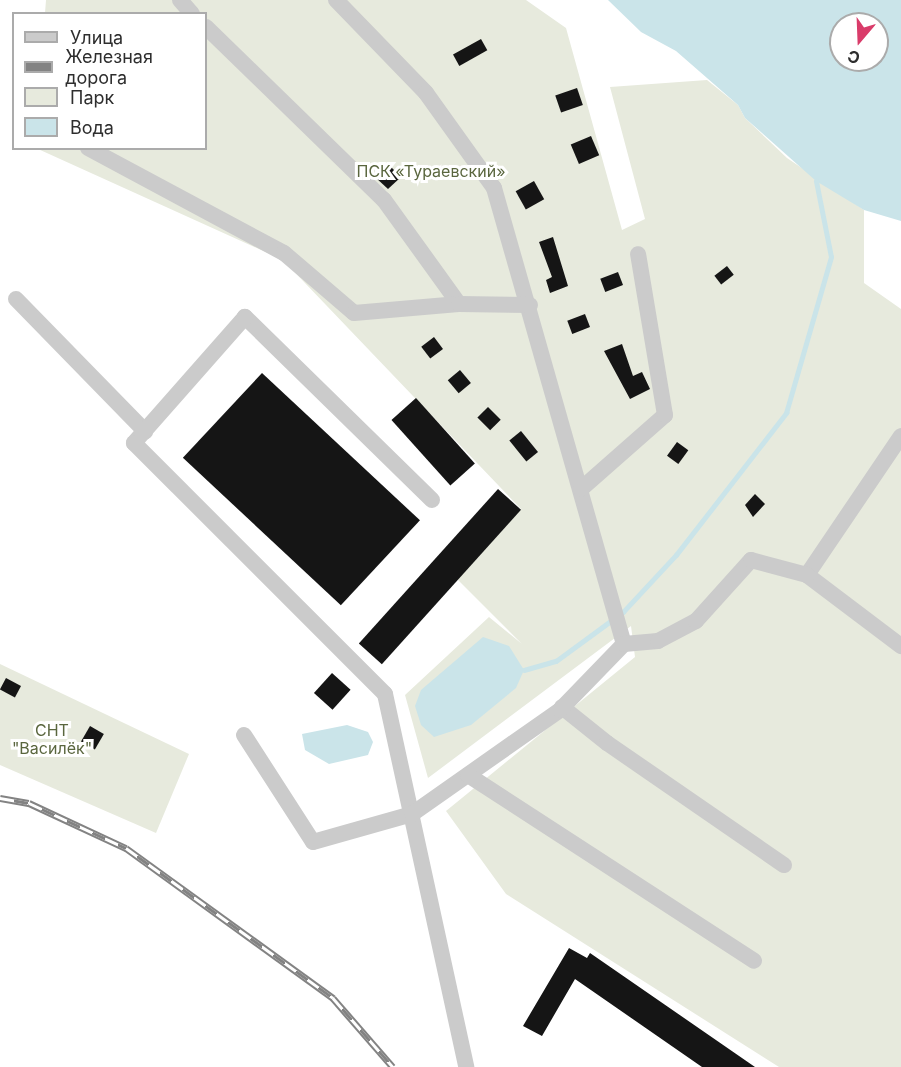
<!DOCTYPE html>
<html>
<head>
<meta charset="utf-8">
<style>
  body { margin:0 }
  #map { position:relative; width:901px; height:1067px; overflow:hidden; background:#fff; font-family:Inter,sans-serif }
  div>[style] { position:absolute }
  .green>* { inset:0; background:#e7eadd }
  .water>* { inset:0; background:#cae4e9 }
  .stream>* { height:4.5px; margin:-2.25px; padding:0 2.25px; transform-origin:2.25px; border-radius:2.25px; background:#cae4e9 }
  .building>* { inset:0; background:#151515; transform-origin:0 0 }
  .minor>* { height:16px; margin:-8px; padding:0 8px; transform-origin:8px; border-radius:8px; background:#cbcbcb }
  .rail>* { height:7px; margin-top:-3.5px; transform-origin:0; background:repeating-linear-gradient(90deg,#fff 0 14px,#838383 0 28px); box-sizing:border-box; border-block:2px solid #838383 }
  span { translate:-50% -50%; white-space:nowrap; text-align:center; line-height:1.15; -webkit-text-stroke:6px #fff; paint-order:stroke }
  .park-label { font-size:16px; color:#5a663e }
  .legend { position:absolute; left:12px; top:12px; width:195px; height:138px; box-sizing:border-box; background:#fff; border:2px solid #ababab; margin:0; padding:8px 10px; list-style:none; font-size:18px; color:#2e2e2e }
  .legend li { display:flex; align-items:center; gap:12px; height:30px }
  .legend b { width:30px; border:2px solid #ababab }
  .north { position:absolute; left:829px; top:12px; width:60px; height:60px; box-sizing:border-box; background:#fff; border:2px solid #ababab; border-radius:50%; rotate:199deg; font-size:16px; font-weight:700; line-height:24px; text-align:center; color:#2e2e2e }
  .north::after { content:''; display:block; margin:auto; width:21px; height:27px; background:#d93c6a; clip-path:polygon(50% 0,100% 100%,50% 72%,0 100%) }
</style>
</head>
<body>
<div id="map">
  <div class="green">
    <i style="clip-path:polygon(46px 0,526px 0,566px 28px,622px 230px,645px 219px,610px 87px,707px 80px,738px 105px,745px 118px,787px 158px,864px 210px,864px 283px,901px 309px,901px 1067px,779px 1067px,506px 894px,446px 811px,635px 657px,631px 626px,428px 778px,405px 695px,489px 617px,522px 644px,456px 578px,521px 509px,283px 260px,38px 149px,206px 148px,206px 14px,45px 13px)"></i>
    <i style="clip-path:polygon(0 664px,189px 754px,156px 833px,0 765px)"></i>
  </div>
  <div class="water">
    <i style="clip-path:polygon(evenodd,608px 0,901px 0,901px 221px,864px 210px,816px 181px,745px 118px,738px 105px,676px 51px,641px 32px,608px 0,841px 24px,877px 24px,877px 60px,841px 60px,841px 24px)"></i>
    <i style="clip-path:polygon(483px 637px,509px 646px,524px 670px,516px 688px,471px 725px,434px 737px,421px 725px,415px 706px,421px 690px)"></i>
    <i style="clip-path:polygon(347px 725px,368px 732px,373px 742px,368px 755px,329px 764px,305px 750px,302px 734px)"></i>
  </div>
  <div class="stream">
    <i style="left:524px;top:670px;width:33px;rotate:-16deg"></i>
    <i style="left:556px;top:661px;width:83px;rotate:-36.2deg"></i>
    <i style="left:623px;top:612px;width:78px;rotate:-47.1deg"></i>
    <i style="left:676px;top:555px;width:180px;rotate:-52.2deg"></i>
    <i style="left:786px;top:413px;width:162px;rotate:-73.9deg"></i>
    <i style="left:831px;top:257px;width:77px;rotate:-101.2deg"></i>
  </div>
  <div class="building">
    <i style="left:481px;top:39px;width:13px;height:32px;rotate:61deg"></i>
    <i style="left:577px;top:88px;width:18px;height:23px;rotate:71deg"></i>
    <i style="left:591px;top:136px;width:21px;height:22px;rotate:67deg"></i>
    <i style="clip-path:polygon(389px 165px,401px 177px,388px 189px,375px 177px)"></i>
    <i style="left:534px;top:181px;width:21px;height:21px;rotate:61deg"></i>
    <i style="clip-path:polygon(553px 237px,568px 286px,550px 293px,546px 280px,552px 277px,539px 242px)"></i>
    <i style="left:727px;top:266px;width:11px;height:16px;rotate:52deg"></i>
    <i style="left:618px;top:272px;width:14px;height:19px;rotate:69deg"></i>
    <i style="left:585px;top:314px;width:14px;height:19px;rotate:69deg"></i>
    <i style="left:434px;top:337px;width:15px;height:16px;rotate:53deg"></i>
    <i style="clip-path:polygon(622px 344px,633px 376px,642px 372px,650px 389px,630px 399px,604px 351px)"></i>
    <i style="left:460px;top:370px;width:17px;height:16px;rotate:50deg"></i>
    <i style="left:262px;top:373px;width:216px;height:116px;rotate:43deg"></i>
    <i style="left:416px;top:398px;width:88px;height:33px;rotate:48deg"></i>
    <i style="left:488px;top:407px;width:18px;height:15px;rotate:45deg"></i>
    <i style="left:521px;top:431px;width:27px;height:15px;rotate:51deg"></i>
    <i style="left:677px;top:442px;width:14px;height:17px;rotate:36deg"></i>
    <i style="left:498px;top:489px;width:31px;height:208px;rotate:42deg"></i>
    <i style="clip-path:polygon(755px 494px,765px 504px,753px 517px,745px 505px)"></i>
    <i style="left:332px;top:673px;width:25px;height:27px;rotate:42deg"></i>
    <i style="left:6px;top:678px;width:17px;height:13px;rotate:28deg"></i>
    <i style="left:90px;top:726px;width:16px;height:18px;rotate:30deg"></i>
    <i style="clip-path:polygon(569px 948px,587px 958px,590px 953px,755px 1067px,702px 1067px,575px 979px,542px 1036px,523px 1026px)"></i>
  </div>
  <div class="minor">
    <i style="left:180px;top:0;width:18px;rotate:49deg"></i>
    <i style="left:336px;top:0;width:129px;rotate:45.9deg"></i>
    <i style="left:426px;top:93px;width:117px;rotate:54.4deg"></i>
    <i style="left:494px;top:188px;width:474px;rotate:74.1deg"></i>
    <i style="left:206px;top:27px;width:248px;rotate:44.2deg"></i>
    <i style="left:384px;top:200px;width:128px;rotate:54.2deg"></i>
    <i style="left:88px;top:148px;width:222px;rotate:28.2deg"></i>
    <i style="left:284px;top:253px;width:92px;rotate:40.6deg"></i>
    <i style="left:354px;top:313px;width:105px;rotate:-4.9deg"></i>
    <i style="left:459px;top:304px;width:71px;rotate:0.8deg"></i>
    <i style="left:16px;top:299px;width:185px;rotate:45.7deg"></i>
    <i style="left:901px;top:436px;width:168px;rotate:124.1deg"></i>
    <i style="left:807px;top:575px;width:118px;rotate:37.1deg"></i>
    <i style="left:581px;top:489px;width:112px;rotate:-41.4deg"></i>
    <i style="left:665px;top:415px;width:163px;rotate:-99.5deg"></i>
    <i style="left:432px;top:500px;width:262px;rotate:-135.6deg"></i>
    <i style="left:245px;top:317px;width:168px;rotate:131.4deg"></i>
    <i style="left:134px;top:443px;width:355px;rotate:45deg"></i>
    <i style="left:385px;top:694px;width:382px;rotate:77.7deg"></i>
    <i style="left:562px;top:707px;width:58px;rotate:38.7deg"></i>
    <i style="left:607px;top:743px;width:215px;rotate:34.6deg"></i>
    <i style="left:244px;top:735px;width:127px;rotate:57.2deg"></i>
    <i style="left:313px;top:842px;width:103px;rotate:-15.8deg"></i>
    <i style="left:412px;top:814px;width:181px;rotate:-35.1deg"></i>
    <i style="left:560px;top:710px;width:92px;rotate:-45.9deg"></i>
    <i style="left:624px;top:644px;width:34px;rotate:-5deg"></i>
    <i style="left:658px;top:641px;width:43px;rotate:-27.8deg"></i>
    <i style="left:696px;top:621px;width:82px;rotate:-48deg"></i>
    <i style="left:751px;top:560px;width:58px;rotate:15deg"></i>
    <i style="left:468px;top:775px;width:341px;rotate:33deg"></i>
  </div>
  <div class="rail">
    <i style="left:0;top:798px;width:29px;rotate:10deg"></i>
    <i style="left:29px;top:803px;width:107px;rotate:24.9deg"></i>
    <i style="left:126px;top:848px;width:256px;rotate:35.9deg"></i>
    <i style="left:333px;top:998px;width:91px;rotate:49deg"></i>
  </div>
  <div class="park-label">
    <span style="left:431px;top:171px">ПСК «Тураевский»</span>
    <span style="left:52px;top:739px">СНТ<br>"Василёк"</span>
  </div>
  <ul class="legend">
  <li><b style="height:8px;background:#cbcbcb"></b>Улица</li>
  <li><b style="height:8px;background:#838383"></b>Железная дорога</li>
  <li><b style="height:16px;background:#e7eadd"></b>Парк</li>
  <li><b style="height:16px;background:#cae4e9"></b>Вода</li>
  </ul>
  <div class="north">С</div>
</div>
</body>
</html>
